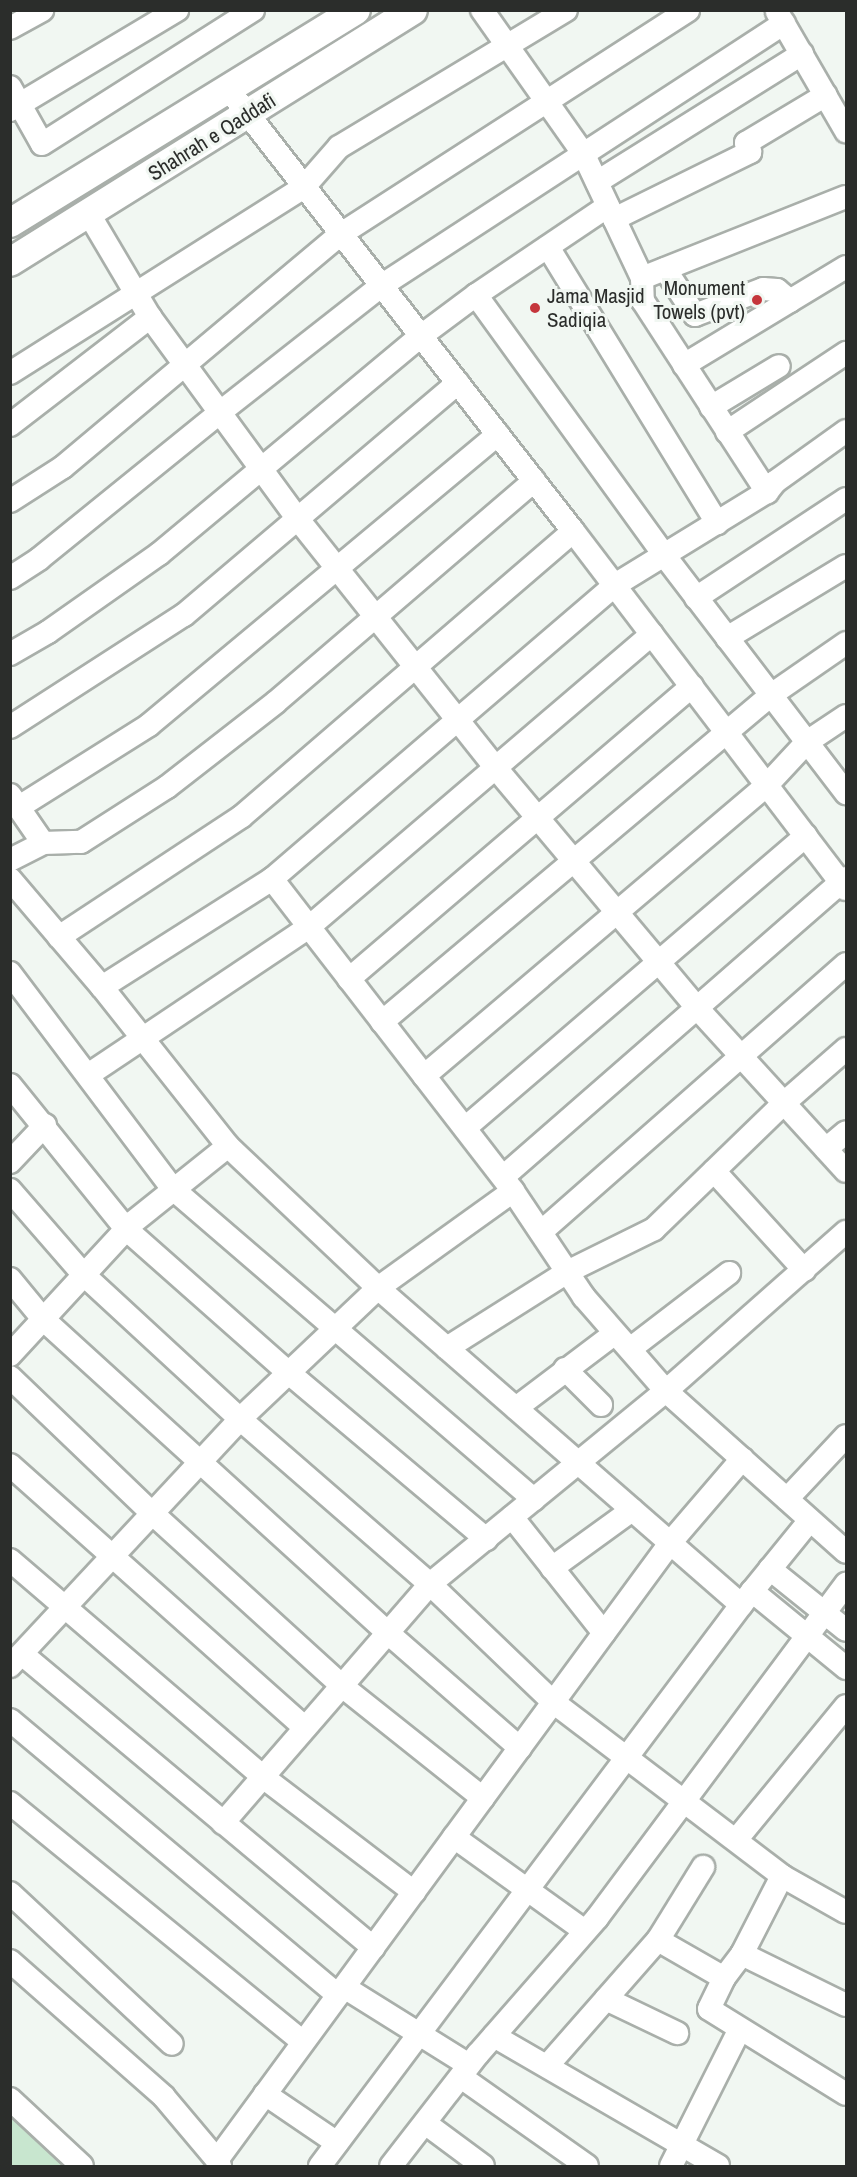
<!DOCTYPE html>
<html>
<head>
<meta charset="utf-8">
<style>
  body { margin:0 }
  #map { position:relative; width:857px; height:2177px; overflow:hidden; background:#f1f7f2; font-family:"Archivo Narrow",sans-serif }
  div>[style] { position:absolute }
  .green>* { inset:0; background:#c8e6cf }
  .roads { filter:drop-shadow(2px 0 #a9afaa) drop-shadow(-2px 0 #a9afaa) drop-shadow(0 2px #a9afaa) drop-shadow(0 -2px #a9afaa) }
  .minor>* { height:22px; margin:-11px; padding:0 11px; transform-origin:11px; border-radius:11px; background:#fff }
  .major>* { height:28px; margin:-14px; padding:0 14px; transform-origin:14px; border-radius:14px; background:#fff }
  .dots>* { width:16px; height:16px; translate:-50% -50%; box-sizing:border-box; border:3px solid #f1f7f2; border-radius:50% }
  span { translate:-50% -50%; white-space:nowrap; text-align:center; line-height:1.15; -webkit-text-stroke:6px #f1f7f2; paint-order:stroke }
  .street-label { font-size:21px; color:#2b2d2b }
  .poi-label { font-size:21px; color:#2b2d2b }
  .right { translate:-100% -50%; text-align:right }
  .left { translate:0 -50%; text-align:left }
  .frame { position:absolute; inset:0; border:12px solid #2b2d2b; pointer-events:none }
</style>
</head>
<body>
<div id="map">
  <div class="green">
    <i style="clip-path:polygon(11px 2100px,81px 2166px,11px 2166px)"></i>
  </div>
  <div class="roads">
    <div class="minor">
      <i style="left:482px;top:10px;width:175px;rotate:54.8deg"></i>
      <i style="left:583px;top:153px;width:138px;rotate:64.7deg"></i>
      <i style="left:642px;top:278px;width:23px;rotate:88deg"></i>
      <i style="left:643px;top:301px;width:228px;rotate:57deg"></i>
      <i style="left:777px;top:12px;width:138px;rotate:59.9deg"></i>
      <i style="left:10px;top:28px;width:37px;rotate:-29deg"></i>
      <i style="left:10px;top:87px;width:65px;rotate:60.7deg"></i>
      <i style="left:42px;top:144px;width:250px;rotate:-32.4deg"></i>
      <i style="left:229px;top:90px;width:559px;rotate:52.04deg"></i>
      <i style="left:573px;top:531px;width:450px;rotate:52.7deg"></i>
      <i style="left:10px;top:110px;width:195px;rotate:-30.9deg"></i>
      <i style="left:597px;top:182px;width:242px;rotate:-32deg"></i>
      <i style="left:89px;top:214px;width:120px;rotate:59.4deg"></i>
      <i style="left:150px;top:317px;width:249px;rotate:53.8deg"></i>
      <i style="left:297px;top:518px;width:318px;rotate:51.5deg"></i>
      <i style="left:495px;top:767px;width:316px;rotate:50deg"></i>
      <i style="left:698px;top:1009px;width:219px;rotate:47.6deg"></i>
      <i style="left:614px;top:219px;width:152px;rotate:-26.2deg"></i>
      <i style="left:750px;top:152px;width:10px;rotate:-114deg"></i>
      <i style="left:746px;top:143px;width:93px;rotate:-31deg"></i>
      <i style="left:548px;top:247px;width:324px;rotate:58.5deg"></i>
      <i style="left:665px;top:269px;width:55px;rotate:56.9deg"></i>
      <i style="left:695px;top:315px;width:73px;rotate:-20.9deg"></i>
      <i style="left:763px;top:289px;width:14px;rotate:4deg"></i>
      <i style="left:777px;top:290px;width:17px;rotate:40deg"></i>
      <i style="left:642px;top:278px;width:219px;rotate:-21.7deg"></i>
      <i style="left:476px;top:295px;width:321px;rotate:54.1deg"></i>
      <i style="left:664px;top:555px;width:300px;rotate:52.6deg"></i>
      <i style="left:684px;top:365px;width:189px;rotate:-31.2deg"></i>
      <i style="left:10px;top:373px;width:348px;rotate:-32.3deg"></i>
      <i style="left:304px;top:187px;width:53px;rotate:-48.8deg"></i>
      <i style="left:339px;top:147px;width:265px;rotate:-31.1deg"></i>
      <i style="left:711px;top:407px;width:79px;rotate:-31.1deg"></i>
      <i style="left:10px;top:425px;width:177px;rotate:-37.6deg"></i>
      <i style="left:727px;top:432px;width:143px;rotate:-33.6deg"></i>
      <i style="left:10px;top:501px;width:63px;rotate:-32.7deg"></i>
      <i style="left:63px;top:467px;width:363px;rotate:-40deg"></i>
      <i style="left:341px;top:234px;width:413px;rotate:-32.8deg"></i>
      <i style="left:10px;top:578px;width:35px;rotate:-33deg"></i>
      <i style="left:39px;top:559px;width:232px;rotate:-39deg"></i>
      <i style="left:219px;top:413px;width:206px;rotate:-38.1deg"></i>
      <i style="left:381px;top:286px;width:481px;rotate:-33.1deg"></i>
      <i style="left:696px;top:598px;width:180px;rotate:-33.4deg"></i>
      <i style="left:727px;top:638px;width:139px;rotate:-31.2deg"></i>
      <i style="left:10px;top:654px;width:44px;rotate:-30.1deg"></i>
      <i style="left:48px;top:632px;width:136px;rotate:-35.1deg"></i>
      <i style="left:159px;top:554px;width:341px;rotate:-39.8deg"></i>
      <i style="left:421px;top:336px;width:69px;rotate:-36.7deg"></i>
      <i style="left:476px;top:295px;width:159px;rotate:-34deg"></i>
      <i style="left:10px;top:727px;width:207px;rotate:-32.8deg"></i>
      <i style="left:184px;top:615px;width:359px;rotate:-40.3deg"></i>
      <i style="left:10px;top:795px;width:58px;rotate:55.5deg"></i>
      <i style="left:19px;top:807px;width:154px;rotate:-32.2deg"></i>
      <i style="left:149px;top:725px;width:454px;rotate:-39.8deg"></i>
      <i style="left:10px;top:860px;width:37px;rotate:-27deg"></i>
      <i style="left:43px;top:843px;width:38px;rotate:-2deg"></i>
      <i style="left:81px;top:842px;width:102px;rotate:-32.6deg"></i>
      <i style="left:167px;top:787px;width:138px;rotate:-37.9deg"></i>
      <i style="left:276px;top:702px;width:340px;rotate:-40.6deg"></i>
      <i style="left:10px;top:879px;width:142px;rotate:49.6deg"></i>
      <i style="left:102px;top:987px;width:203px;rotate:51.6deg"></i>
      <i style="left:228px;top:1146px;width:207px;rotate:43.4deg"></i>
      <i style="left:378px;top:1288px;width:482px;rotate:41.1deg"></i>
      <i style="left:272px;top:879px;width:394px;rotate:52.3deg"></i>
      <i style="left:513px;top:1191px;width:128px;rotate:56.2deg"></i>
      <i style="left:584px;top:1297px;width:125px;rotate:48.9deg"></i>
      <i style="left:666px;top:1391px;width:241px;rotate:41.8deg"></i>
      <i style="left:59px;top:937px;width:218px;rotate:-33.4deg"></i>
      <i style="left:241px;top:817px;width:438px;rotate:-40.7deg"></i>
      <i style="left:10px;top:973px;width:271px;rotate:53deg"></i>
      <i style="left:173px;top:1189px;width:476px;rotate:40.7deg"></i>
      <i style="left:349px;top:979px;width:451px;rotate:-40.5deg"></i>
      <i style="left:102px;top:987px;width:201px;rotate:-32.4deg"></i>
      <i style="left:272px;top:879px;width:452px;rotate:-40.6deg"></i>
      <i style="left:615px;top:585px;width:178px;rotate:-31.5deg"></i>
      <i style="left:767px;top:492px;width:13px;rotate:-51deg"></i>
      <i style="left:775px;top:482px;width:87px;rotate:-35.7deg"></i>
      <i style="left:382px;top:1022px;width:508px;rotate:-40.05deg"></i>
      <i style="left:771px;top:695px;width:91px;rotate:-34.7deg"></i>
      <i style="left:88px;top:1075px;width:266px;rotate:-33.8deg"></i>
      <i style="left:309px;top:927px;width:451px;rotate:-40.5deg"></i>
      <i style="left:424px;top:1076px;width:450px;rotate:-40.3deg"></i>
      <i style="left:767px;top:785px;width:59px;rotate:-47.1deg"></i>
      <i style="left:807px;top:742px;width:47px;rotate:-33.7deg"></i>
      <i style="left:10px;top:1085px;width:185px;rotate:51.1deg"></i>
      <i style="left:126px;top:1229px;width:217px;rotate:41.5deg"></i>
      <i style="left:289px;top:1373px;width:258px;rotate:40.1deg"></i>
      <i style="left:465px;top:1128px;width:449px;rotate:-40.6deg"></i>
      <i style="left:826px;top:1149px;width:26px;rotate:-40deg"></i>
      <i style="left:10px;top:1162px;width:51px;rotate:-46.6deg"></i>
      <i style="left:714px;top:1171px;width:134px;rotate:47.7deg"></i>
      <i style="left:503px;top:1177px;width:455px;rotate:-41.1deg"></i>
      <i style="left:10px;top:1190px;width:113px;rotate:49deg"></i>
      <i style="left:84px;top:1275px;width:212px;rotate:42.7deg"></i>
      <i style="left:240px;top:1419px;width:252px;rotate:41deg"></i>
      <i style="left:430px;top:1584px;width:170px;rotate:43.8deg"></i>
      <i style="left:553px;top:1702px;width:288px;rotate:37.2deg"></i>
      <i style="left:782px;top:1876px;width:73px;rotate:29.4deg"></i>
      <i style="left:541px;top:1232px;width:406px;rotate:-41.3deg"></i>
      <i style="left:10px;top:1279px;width:52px;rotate:50.5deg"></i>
      <i style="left:43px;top:1319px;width:466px;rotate:42.3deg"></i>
      <i style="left:388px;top:1633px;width:175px;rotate:41.1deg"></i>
      <i style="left:447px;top:1348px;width:142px;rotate:-32.3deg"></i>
      <i style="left:567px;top:1272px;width:97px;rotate:-26.3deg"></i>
      <i style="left:654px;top:1229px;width:181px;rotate:-44.1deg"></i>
      <i style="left:784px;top:1103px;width:82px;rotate:-41.1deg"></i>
      <i style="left:630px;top:1349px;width:125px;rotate:-37.5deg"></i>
      <i style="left:10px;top:1355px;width:180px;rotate:-47.3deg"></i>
      <i style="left:132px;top:1223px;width:123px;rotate:-38.7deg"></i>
      <i style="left:565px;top:1369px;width:51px;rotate:45deg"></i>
      <i style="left:10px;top:1377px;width:197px;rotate:43.8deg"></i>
      <i style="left:152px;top:1513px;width:257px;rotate:42.3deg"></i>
      <i style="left:342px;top:1686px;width:180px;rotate:38.5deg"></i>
      <i style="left:516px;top:1408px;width:124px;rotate:-37.1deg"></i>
      <i style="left:10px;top:1465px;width:395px;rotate:41.7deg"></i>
      <i style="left:787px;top:1499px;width:86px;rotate:-46.9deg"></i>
      <i style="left:512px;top:1517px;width:148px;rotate:51.6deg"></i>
      <i style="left:10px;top:1560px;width:333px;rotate:40.6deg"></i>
      <i style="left:263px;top:1777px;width:190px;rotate:37.3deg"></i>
      <i style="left:552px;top:1568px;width:99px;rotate:-35.9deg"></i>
      <i style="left:770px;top:1569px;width:97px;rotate:38.8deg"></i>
      <i style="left:752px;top:1591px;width:122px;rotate:39.3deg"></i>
      <i style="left:22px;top:1654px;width:458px;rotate:39.9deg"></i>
      <i style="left:10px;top:1666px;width:338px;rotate:-47deg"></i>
      <i style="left:240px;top:1419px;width:190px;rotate:-43.5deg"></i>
      <i style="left:378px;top:1288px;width:166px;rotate:-35.7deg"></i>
      <i style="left:10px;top:1720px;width:428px;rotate:40deg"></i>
      <i style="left:10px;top:1803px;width:378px;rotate:39.2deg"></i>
      <i style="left:223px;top:1823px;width:316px;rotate:-49.1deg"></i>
      <i style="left:430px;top:1584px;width:305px;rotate:-39.3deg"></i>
      <i style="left:666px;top:1391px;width:240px;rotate:-41.5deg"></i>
      <i style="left:454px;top:1837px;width:161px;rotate:35.7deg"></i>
      <i style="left:736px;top:1840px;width:173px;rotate:-50.6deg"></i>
      <i style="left:782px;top:1876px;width:88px;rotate:117.1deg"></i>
      <i style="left:742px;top:1954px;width:30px;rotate:127deg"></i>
      <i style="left:724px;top:1978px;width:34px;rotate:116deg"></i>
      <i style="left:709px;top:2009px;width:161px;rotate:31.8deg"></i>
      <i style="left:10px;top:1893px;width:221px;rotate:43deg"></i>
      <i style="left:658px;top:1940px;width:76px;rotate:29.9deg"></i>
      <i style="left:742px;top:1954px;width:116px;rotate:26.1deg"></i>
      <i style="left:10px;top:1961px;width:205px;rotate:41.4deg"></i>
      <i style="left:164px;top:2097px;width:82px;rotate:49.9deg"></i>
      <i style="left:217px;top:2160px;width:7px;rotate:63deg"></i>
      <i style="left:344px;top:1987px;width:147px;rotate:32deg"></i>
      <i style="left:606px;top:1999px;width:79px;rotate:25.6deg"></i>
      <i style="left:494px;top:2036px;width:259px;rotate:30.1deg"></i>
      <i style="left:548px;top:2065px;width:167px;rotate:-48.7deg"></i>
      <i style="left:658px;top:1940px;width:86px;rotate:-58.3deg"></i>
      <i style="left:461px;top:2077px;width:154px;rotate:35.2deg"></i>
      <i style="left:265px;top:2094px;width:87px;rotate:34.2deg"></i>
      <i style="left:10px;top:2099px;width:98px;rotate:42.9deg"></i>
      <i style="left:425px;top:2123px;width:72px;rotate:36.6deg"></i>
      <i style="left:217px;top:2160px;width:765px;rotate:-53.71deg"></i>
      <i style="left:670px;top:1543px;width:111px;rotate:-49.4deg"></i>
      <i style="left:320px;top:2166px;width:701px;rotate:-53.11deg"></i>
      <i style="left:741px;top:1605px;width:109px;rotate:-50.9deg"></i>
      <i style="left:391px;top:2166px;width:142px;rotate:-52.2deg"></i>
      <i style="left:478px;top:2054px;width:181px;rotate:-48.8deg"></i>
      <i style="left:597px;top:1918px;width:417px;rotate:-53.3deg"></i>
      <i style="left:671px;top:2166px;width:153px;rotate:-63.3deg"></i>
    </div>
    <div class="major">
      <i style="left:10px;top:223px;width:406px;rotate:-31.6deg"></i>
      <i style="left:10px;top:262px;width:475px;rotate:-32deg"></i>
    </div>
  </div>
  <div class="dots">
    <i style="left:757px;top:300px;background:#c5363c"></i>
    <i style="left:535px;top:308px;background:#c5363c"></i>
  </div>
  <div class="street-label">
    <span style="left:212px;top:137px;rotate:-32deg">Shahrah e Qaddafi</span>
  </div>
  <div class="poi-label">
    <span class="right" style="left:745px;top:300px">Monument<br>Towels (pvt)</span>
    <span class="left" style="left:547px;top:308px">Jama Masjid<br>Sadiqia</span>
  </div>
  <div class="frame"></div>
</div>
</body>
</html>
